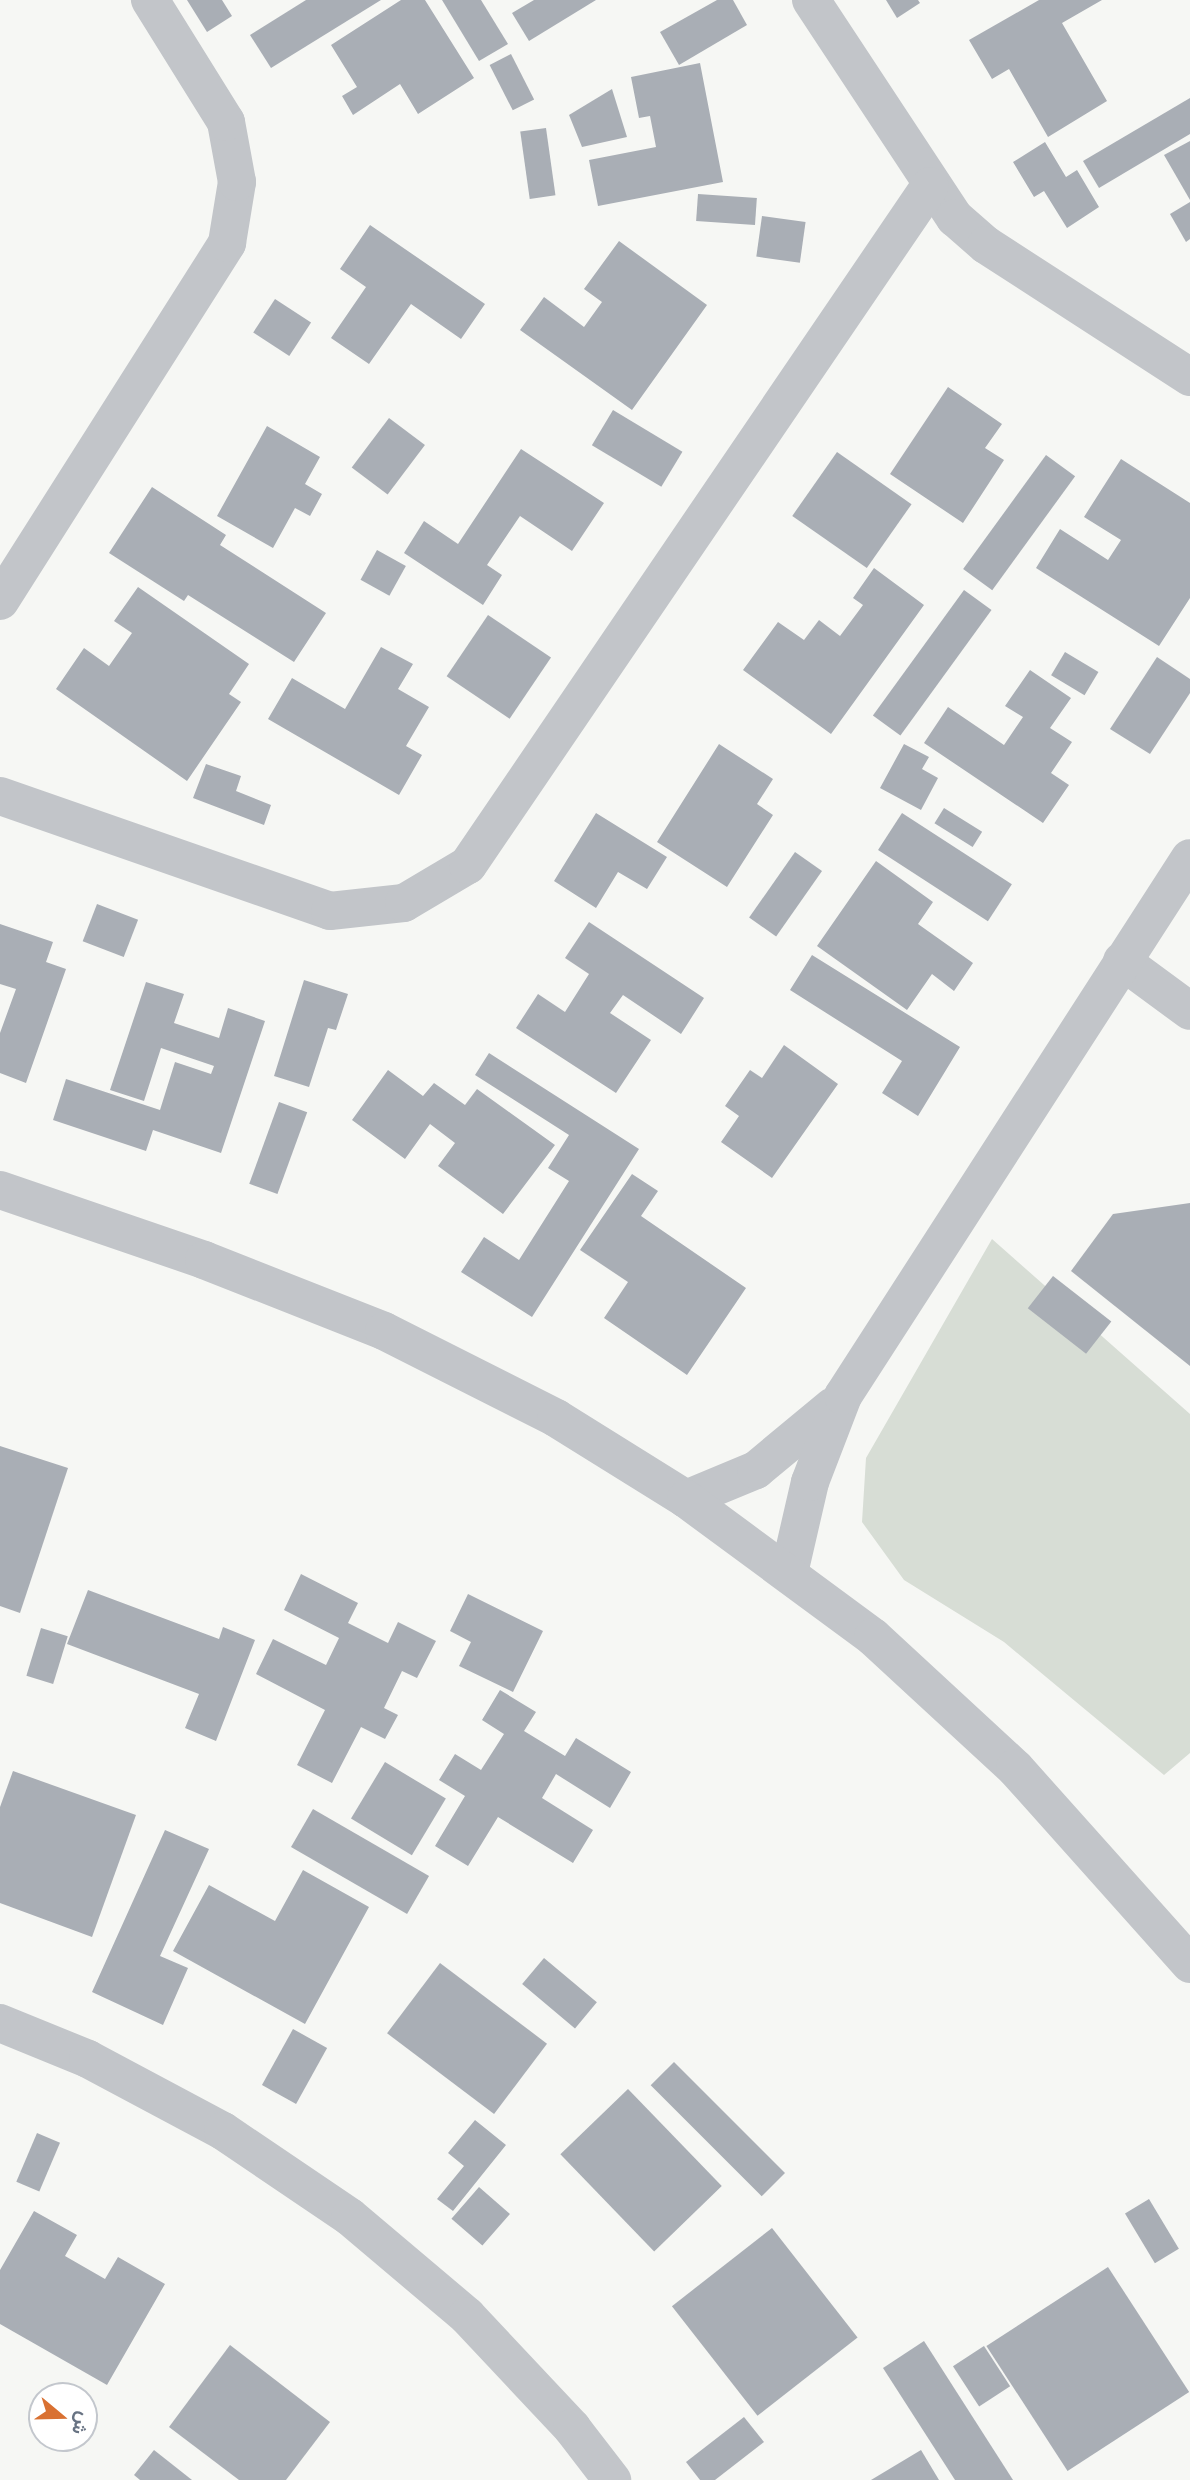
<!DOCTYPE html>
<html>
<head>
<meta charset="utf-8">
<style>
  body { margin:0 }
  #map { position:relative; width:1190px; height:2480px; overflow:hidden; background:#f6f7f4; font-family:"Work Sans",Vazirmatn,sans-serif }
  div>[style] { position:absolute }
  .green>* { inset:0; background:#d7ddd5 }
  .building>* { inset:0; background:#a9aeb5; transform-origin:0 0 }
  .minor>* { height:38px; margin:-19px; padding:0 19px; transform-origin:19px; border-radius:19px; background:#c2c5c9 }
  .tertiary>* { height:38px; margin:-19px; padding:0 19px; transform-origin:19px; border-radius:19px; background:#c2c5c9 }
  span { translate:-50% -50%; white-space:nowrap; text-align:center; line-height:1.15; -webkit-text-stroke:7px #fff; paint-order:stroke }
  .north { position:absolute; left:28px; top:2382px; width:70px; height:70px; box-sizing:border-box; background:#fff; border:2px solid #c3c7cd; border-radius:50%; rotate:109deg; font-size:19px; font-weight:700; line-height:28px; text-align:center; color:#687383 }
  .north::after { content:''; display:block; margin:auto; width:24px; height:32px; background:#d97132; clip-path:polygon(50% 0,100% 100%,50% 72%,0 100%) }
</style>
</head>
<body>
<div id="map">
  <div class="green">
    <i style="clip-path:polygon(992px 1239px,1190px 1414px,1190px 1753px,1164px 1775px,1004px 1642px,904px 1580px,862px 1522px,866px 1458px)"></i>
  </div>
  <div class="building">
    <i style="clip-path:polygon(187px 0,222px 0,232px 16px,207px 32px)"></i>
    <i style="clip-path:polygon(306px 0,381px 0,271px 68px,250px 35px)"></i>
    <i style="clip-path:polygon(401px 0,425px 0,474px 78px,418px 114px,400px 84px,353px 115px,342px 96px,357px 87px,331px 45px)"></i>
    <i style="clip-path:polygon(442px 0,481px 0,508px 44px,479px 61px)"></i>
    <i style="clip-path:polygon(534px 0,596px 0,529px 41px,512px 13px)"></i>
    <i style="clip-path:polygon(717px 0,733px 0,747px 25px,679px 65px,660px 32px)"></i>
    <i style="clip-path:polygon(886px 0,918px 0,920px 3px,897px 18px)"></i>
    <i style="clip-path:polygon(1039px 0,1102px 0,1062px 23px,1107px 101px,1048px 137px,1009px 69px,992px 79px,969px 40px)"></i>
    <i style="left:511px;top:54px;width:51px;height:24px;rotate:63deg"></i>
    <i style="clip-path:polygon(700px 63px,723px 182px,598px 206px,589px 160px,656px 147px,650px 116px,639px 118px,631px 77px)"></i>
    <i style="clip-path:polygon(612px 89px,627px 137px,582px 147px,569px 115px)"></i>
    <i style="clip-path:polygon(1190px 98px,1190px 134px,1099px 188px,1083px 161px)"></i>
    <i style="left:546px;top:128px;width:68px;height:26px;rotate:82deg"></i>
    <i style="clip-path:polygon(1190px 141px,1190px 200px,1164px 155px)"></i>
    <i style="clip-path:polygon(1045px 142px,1066px 177px,1077px 170px,1099px 207px,1067px 228px,1044px 191px,1034px 197px,1013px 162px)"></i>
    <i style="left:698px;top:194px;width:59px;height:27px;rotate:4deg"></i>
    <i style="clip-path:polygon(1190px 202px,1190px 239px,1186px 242px,1170px 214px)"></i>
    <i style="left:762px;top:216px;width:44px;height:41px;rotate:8deg"></i>
    <i style="clip-path:polygon(370px 225px,485px 304px,461px 339px,411px 304px,369px 364px,331px 338px,366px 287px,340px 269px)"></i>
    <i style="clip-path:polygon(619px 241px,707px 305px,632px 410px,520px 330px,544px 297px,584px 327px,602px 302px,584px 289px)"></i>
    <i style="left:275px;top:299px;width:43px;height:40px;rotate:33deg"></i>
    <i style="clip-path:polygon(948px 387px,1002px 424px,985px 448px,1004px 460px,963px 523px,890px 474px)"></i>
    <i style="left:613px;top:410px;width:81px;height:41px;rotate:31deg"></i>
    <i style="left:389px;top:418px;width:45px;height:62px;rotate:37deg"></i>
    <i style="clip-path:polygon(267px 426px,320px 457px,305px 484px,322px 494px,310px 516px,295px 508px,273px 548px,217px 516px)"></i>
    <i style="clip-path:polygon(521px 449px,604px 503px,572px 551px,520px 516px,487px 565px,502px 575px,483px 605px,404px 553px,424px 521px,458px 544px)"></i>
    <i style="left:837px;top:452px;width:91px;height:78px;rotate:35deg"></i>
    <i style="left:1046px;top:455px;width:36px;height:141px;rotate:36deg"></i>
    <i style="clip-path:polygon(1121px 459px,1190px 503px,1190px 598px,1159px 646px,1036px 568px,1060px 529px,1108px 560px,1121px 540px,1084px 517px)"></i>
    <i style="clip-path:polygon(152px 487px,226px 535px,220px 545px,326px 613px,294px 662px,188px 595px,184px 601px,109px 553px)"></i>
    <i style="left:377px;top:550px;width:33px;height:34px;rotate:29deg"></i>
    <i style="clip-path:polygon(874px 568px,924px 605px,831px 734px,743px 670px,778px 622px,804px 640px,819px 620px,840px 636px,863px 605px,853px 598px)"></i>
    <i style="clip-path:polygon(138px 587px,249px 664px,229px 694px,241px 702px,187px 781px,56px 689px,84px 648px,109px 666px,132px 633px,114px 621px)"></i>
    <i style="left:964px;top:590px;width:34px;height:155px;rotate:36deg"></i>
    <i style="left:488px;top:615px;width:76px;height:74px;rotate:34deg"></i>
    <i style="clip-path:polygon(381px 647px,413px 664px,398px 689px,429px 707px,406px 746px,422px 755px,399px 795px,268px 719px,292px 678px,345px 709px)"></i>
    <i style="left:1065px;top:652px;width:39px;height:27px;rotate:31deg"></i>
    <i style="clip-path:polygon(1157px 657px,1190px 679px,1190px 693px,1150px 754px,1110px 729px)"></i>
    <i style="clip-path:polygon(1030px 670px,1071px 698px,1050px 728px,1072px 742px,1051px 773px,1069px 785px,1043px 823px,924px 743px,948px 707px,1004px 745px,1023px 717px,1005px 706px)"></i>
    <i style="clip-path:polygon(719px 744px,773px 779px,757px 804px,773px 815px,727px 887px,657px 842px)"></i>
    <i style="clip-path:polygon(904px 744px,929px 757px,922px 769px,938px 778px,921px 810px,880px 788px)"></i>
    <i style="clip-path:polygon(206px 764px,241px 776px,236px 791px,271px 805px,264px 825px,193px 798px)"></i>
    <i style="left:944px;top:808px;width:45px;height:18px;rotate:32deg"></i>
    <i style="clip-path:polygon(596px 813px,667px 857px,647px 889px,618px 872px,596px 908px,554px 881px)"></i>
    <i style="left:902px;top:813px;width:131px;height:44px;rotate:33deg"></i>
    <i style="left:795px;top:852px;width:33px;height:80px;rotate:35deg"></i>
    <i style="clip-path:polygon(876px 861px,933px 902px,918px 924px,973px 963px,954px 991px,932px 974px,907px 1010px,817px 946px)"></i>
    <i style="left:97px;top:904px;width:44px;height:40px;rotate:21deg"></i>
    <i style="clip-path:polygon(589px 922px,704px 998px,681px 1034px,623px 995px,610px 1013px,651px 1040px,616px 1093px,516px 1028px,538px 994px,565px 1012px,589px 974px,565px 958px)"></i>
    <i style="clip-path:polygon(0 924px,53px 942px,46px 962px,66px 969px,26px 1083px,0 1073px,0 1033px,16px 989px,0 984px)"></i>
    <i style="clip-path:polygon(812px 955px,960px 1047px,918px 1116px,882px 1093px,902px 1061px,790px 990px)"></i>
    <i style="clip-path:polygon(304px 980px,348px 994px,336px 1030px,328px 1028px,309px 1087px,274px 1076px)"></i>
    <i style="clip-path:polygon(146px 982px,184px 994px,174px 1023px,219px 1038px,228px 1008px,265px 1021px,221px 1153px,153px 1130px,146px 1151px,53px 1120px,66px 1079px,160px 1110px,175px 1062px,211px 1074px,214px 1066px,161px 1048px,144px 1101px,110px 1090px)"></i>
    <i style="clip-path:polygon(784px 1045px,838px 1084px,772px 1178px,721px 1142px,739px 1116px,725px 1106px,750px 1070px,762px 1078px)"></i>
    <i style="clip-path:polygon(489px 1053px,639px 1149px,532px 1317px,461px 1272px,484px 1237px,519px 1260px,569px 1181px,548px 1168px,569px 1135px,475px 1075px)"></i>
    <i style="clip-path:polygon(388px 1070px,423px 1096px,434px 1083px,465px 1105px,477px 1089px,555px 1145px,503px 1214px,438px 1166px,455px 1143px,430px 1124px,405px 1159px,352px 1120px)"></i>
    <i style="left:279px;top:1102px;width:30px;height:87px;rotate:20deg"></i>
    <i style="clip-path:polygon(632px 1174px,658px 1191px,641px 1216px,746px 1288px,687px 1375px,604px 1318px,628px 1282px,580px 1250px)"></i>
    <i style="clip-path:polygon(1190px 1203px,1190px 1366px,1071px 1271px,1113px 1214px)"></i>
    <i style="left:1053px;top:1276px;width:74px;height:41px;rotate:38deg"></i>
    <i style="clip-path:polygon(0 1446px,68px 1468px,20px 1613px,0 1606px)"></i>
    <i style="clip-path:polygon(301px 1574px,358px 1603px,348px 1623px,388px 1643px,398px 1622px,436px 1641px,417px 1678px,402px 1671px,384px 1708px,398px 1715px,385px 1739px,361px 1727px,332px 1783px,297px 1765px,325px 1710px,256px 1674px,273px 1639px,326px 1665px,339px 1638px,284px 1610px)"></i>
    <i style="clip-path:polygon(88px 1590px,219px 1639px,223px 1627px,255px 1640px,216px 1741px,185px 1728px,199px 1694px,67px 1644px)"></i>
    <i style="clip-path:polygon(468px 1594px,543px 1631px,513px 1692px,459px 1666px,471px 1642px,450px 1631px)"></i>
    <i style="left:41px;top:1628px;width:28px;height:50px;rotate:17deg"></i>
    <i style="clip-path:polygon(500px 1690px,536px 1712px,524px 1731px,565px 1756px,576px 1738px,631px 1772px,610px 1808px,556px 1774px,542px 1798px,593px 1830px,573px 1863px,498px 1817px,468px 1866px,435px 1846px,465px 1796px,439px 1780px,455px 1754px,481px 1770px,504px 1734px,482px 1720px)"></i>
    <i style="left:385px;top:1762px;width:71px;height:66px;rotate:31deg"></i>
    <i style="clip-path:polygon(13px 1771px,136px 1815px,92px 1937px,0 1903px,0 1807px)"></i>
    <i style="left:313px;top:1809px;width:134px;height:44px;rotate:30deg"></i>
    <i style="clip-path:polygon(165px 1830px,209px 1849px,160px 1956px,188px 1968px,163px 2025px,92px 1992px)"></i>
    <i style="clip-path:polygon(303px 1870px,369px 1907px,305px 2024px,173px 1951px,209px 1885px,275px 1921px)"></i>
    <i style="left:544px;top:1958px;width:69px;height:34px;rotate:40deg"></i>
    <i style="left:440px;top:1963px;width:134px;height:88px;rotate:37deg"></i>
    <i style="left:293px;top:2029px;width:39px;height:64px;rotate:29deg"></i>
    <i style="left:674px;top:2062px;width:157px;height:33px;rotate:45deg"></i>
    <i style="left:628px;top:2089px;width:135px;height:94px;rotate:46deg"></i>
    <i style="clip-path:polygon(475px 2120px,506px 2145px,453px 2211px,437px 2199px,464px 2166px,448px 2153px)"></i>
    <i style="left:37px;top:2133px;width:25px;height:53px;rotate:23deg"></i>
    <i style="left:479px;top:2187px;width:41px;height:42px;rotate:41deg"></i>
    <i style="left:1149px;top:2199px;width:58px;height:28px;rotate:59deg"></i>
    <i style="clip-path:polygon(34px 2211px,77px 2235px,65px 2256px,105px 2279px,118px 2257px,165px 2284px,107px 2385px,0 2324px,0 2270px)"></i>
    <i style="left:772px;top:2228px;width:139px;height:127px;rotate:52deg"></i>
    <i style="left:1108px;top:2267px;width:149px;height:145px;rotate:57deg"></i>
    <i style="clip-path:polygon(924px 2341px,1013px 2480px,955px 2480px,883px 2368px)"></i>
    <i style="clip-path:polygon(230px 2345px,330px 2422px,286px 2480px,239px 2480px,169px 2427px)"></i>
    <i style="left:984px;top:2346px;width:48px;height:37px;rotate:57deg"></i>
    <i style="clip-path:polygon(744px 2417px,764px 2442px,715px 2480px,700px 2480px,686px 2462px)"></i>
    <i style="clip-path:polygon(154px 2450px,192px 2480px,140px 2480px,134px 2475px)"></i>
    <i style="clip-path:polygon(921px 2450px,939px 2480px,871px 2480px)"></i>
  </div>
  <div class="minor">
    <i style="left:811px;top:0;width:261px;rotate:56.6deg"></i>
    <i style="left:955px;top:218px;width:41px;rotate:41.1deg"></i>
    <i style="left:986px;top:245px;width:243px;rotate:32.9deg"></i>
    <i style="left:0;top:601px;width:424px;rotate:-57.6deg"></i>
    <i style="left:227px;top:243px;width:62px;rotate:-80.7deg"></i>
    <i style="left:237px;top:182px;width:61px;rotate:-100.4deg"></i>
    <i style="left:226px;top:122px;width:144px;rotate:-121.9deg"></i>
    <i style="left:0;top:796px;width:349px;rotate:19.2deg"></i>
    <i style="left:330px;top:911px;width:74px;rotate:-6.2deg"></i>
    <i style="left:404px;top:903px;width:74px;rotate:-30.7deg"></i>
    <i style="left:468px;top:865px;width:821px;rotate:-55.77deg"></i>
    <i style="left:1122px;top:961px;width:84px;rotate:36.3deg"></i>
    <i style="left:686px;top:1499px;width:76px;rotate:-22.5deg"></i>
    <i style="left:756px;top:1470px;width:99px;rotate:-39.7deg"></i>
    <i style="left:789px;top:1573px;width:93px;rotate:-77deg"></i>
    <i style="left:810px;top:1482px;width:92px;rotate:-69deg"></i>
    <i style="left:843px;top:1396px;width:640px;rotate:-57.18deg"></i>
    <i style="left:0;top:2023px;width:95px;rotate:22.2deg"></i>
    <i style="left:88px;top:2059px;width:153px;rotate:28.1deg"></i>
    <i style="left:223px;top:2131px;width:153px;rotate:34.1deg"></i>
    <i style="left:350px;top:2217px;width:153px;rotate:40.2deg"></i>
    <i style="left:467px;top:2316px;width:154px;rotate:46.8deg"></i>
    <i style="left:572px;top:2428px;width:66px;rotate:52.4deg"></i>
  </div>
  <div class="tertiary">
    <i style="left:0;top:1190px;width:216px;rotate:18.9deg"></i>
    <i style="left:204px;top:1260px;width:193px;rotate:21.5deg"></i>
    <i style="left:384px;top:1331px;width:193px;rotate:26.8deg"></i>
    <i style="left:556px;top:1418px;width:153px;rotate:31.9deg"></i>
    <i style="left:686px;top:1499px;width:232px;rotate:36.4deg"></i>
    <i style="left:873px;top:1637px;width:193px;rotate:42.7deg"></i>
    <i style="left:1015px;top:1768px;width:263px;rotate:48.2deg"></i>
  </div>
  <div class="north">ش</div>
</div>
</body>
</html>
